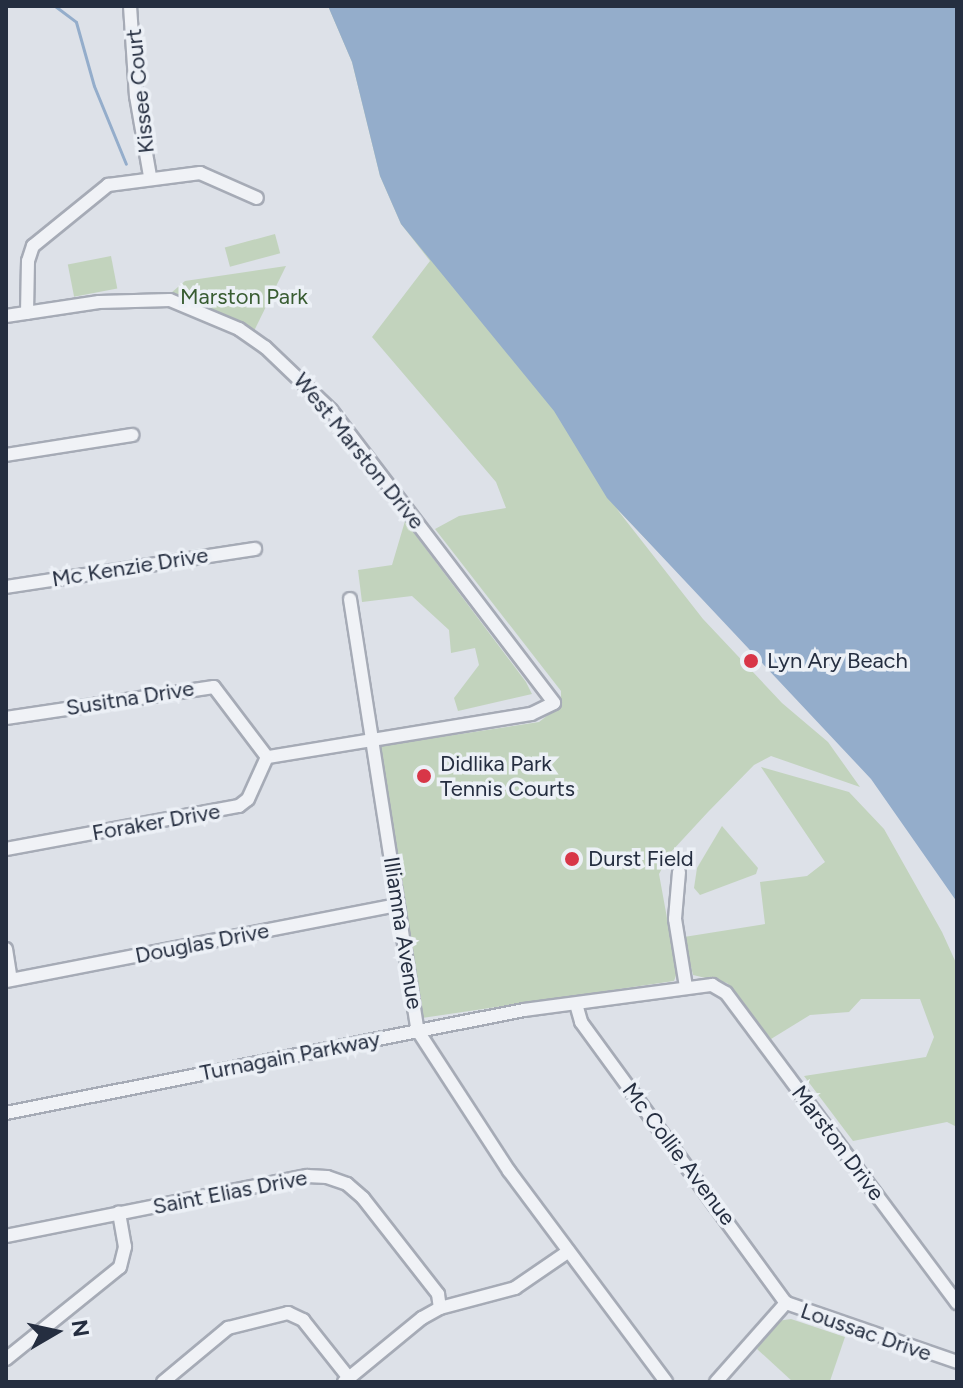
<!DOCTYPE html>
<html>
<head>
<meta charset="utf-8">
<style>
  body { margin:0 }
  #map { position:relative; width:963px; height:1388px; overflow:hidden; background:#dde1e8; font-family:Figtree,sans-serif }
  div>[style] { position:absolute }
  .green>* { inset:0; background:#c2d3bd; transform-origin:0 0 }
  .water>* { inset:0; background:#94adcb }
  .stream>* { height:3px; margin:-1.5px; padding:0 1.5px; transform-origin:1.5px; border-radius:1.5px; background:#94adcb }
  .roads { filter:drop-shadow(2px 0 #a6abb6) drop-shadow(-2px 0 #a6abb6) drop-shadow(0 2px #a6abb6) drop-shadow(0 -2px #a6abb6) }
  .minor>* { height:12px; margin:-6px; padding:0 6px; transform-origin:6px; border-radius:6px; background:#f0f2f6 }
  .dots>* { width:22px; height:22px; translate:-50% -50%; box-sizing:border-box; border:4px solid #ecf0f6; border-radius:50% }
  span { translate:-50% -50%; white-space:nowrap; text-align:center; line-height:1.15; -webkit-text-stroke:7px #ecf0f6; paint-order:stroke }
  .street-label { font-size:22px; color:#252e40 }
  .park-label { font-size:22px; color:#385c31 }
  .poi-label { font-size:22px; color:#252e40 }
  .left { translate:0 -50%; text-align:left }
  .frame { position:absolute; inset:0; border:8px solid #252e40; pointer-events:none }
  .north { position:absolute; left:16px; top:1292px; width:80px; height:80px; -webkit-text-stroke:6px #ecf0f6; paint-order:stroke; rotate:81deg; font-size:22px; font-weight:700; line-height:32px; text-align:center; color:#252e40 }
  .north::after { content:''; display:block; margin:auto; width:28px; height:36px; background:#252e40; clip-path:polygon(50% 0,100% 100%,50% 72%,0 100%) }
</style>
</head>
<body>
<div id="map">
  <div class="green">
    <div style="clip-path:polygon(328px 6px,874px 776px,616px 508px,703px 619px,782px 703px,828px 742px,860px 787px,771px 756px,754px 765px,708px 812px,671px 852px,659px 874px,677px 973px,674px 981px,422px 1018px,381px 746px,539px 722px,561px 705px,561px 691px,435px 529px,459px 516px,506px 508px,496px 482px,372px 337px,430px 261px,401px 224px,380px 176px,352px 62px)"></div>
    <div style="left:275px;top:234px;width:20px;height:52px;rotate:75deg"></div>
    <div style="left:111px;top:256px;width:33px;height:44px;rotate:79deg"></div>
    <div style="clip-path:polygon(286px 266px,254px 331px,171px 293px,185px 281px)"></div>
    <div style="clip-path:polygon(405px 521px,526px 682px,532px 694px,458px 711px,454px 698px,479px 665px,475px 648px,451px 653px,449px 630px,412px 596px,362px 602px,358px 570px,392px 565px)"></div>
    <div style="clip-path:polygon(761px 767px,849px 792px,884px 829px,942px 932px,957px 965px,957px 1127px,947px 1122px,853px 1141px,804px 1076px,926px 1057px,934px 1037px,920px 999px,861px 999px,849px 1012px,810px 1015px,771px 1039px,727px 983px,693px 975px,684px 937px,765px 924px,760px 882px,807px 876px,825px 862px)"></div>
    <div style="clip-path:polygon(722px 826px,758px 868px,756px 874px,700px 895px,694px 888px,697px 868px)"></div>
    <div style="clip-path:polygon(791px 1319px,845px 1337px,830px 1381px,793px 1382px,757px 1349px,777px 1321px)"></div>
  </div>
  <div class="water">
    <div style="clip-path:polygon(328px 6px,957px 6px,957px 902px,871px 779px,607px 498px,554px 411px,401px 224px,380px 176px,352px 62px)"></div>
  </div>
  <div class="stream">
    <div style="left:55px;top:6px;width:26px;rotate:37deg"></div>
    <div style="left:76px;top:22px;width:66px;rotate:74.3deg"></div>
    <div style="left:94px;top:86px;width:84px;rotate:67.7deg"></div>
  </div>
  <div class="roads">
    <div class="minor">
      <div style="left:130px;top:6px;width:90px;rotate:86.2deg"></div>
      <div style="left:136px;top:96px;width:81px;rotate:80.1deg"></div>
      <div style="left:27px;top:313px;width:52px;rotate:-88.9deg"></div>
      <div style="left:28px;top:261px;width:16px;rotate:-72deg"></div>
      <div style="left:33px;top:246px;width:97px;rotate:-39.1deg"></div>
      <div style="left:108px;top:185px;width:93px;rotate:-7.4deg"></div>
      <div style="left:200px;top:173px;width:62px;rotate:23.7deg"></div>
      <div style="left:6px;top:316px;width:94px;rotate:-8.6deg"></div>
      <div style="left:99px;top:302px;width:71px;rotate:-1.6deg"></div>
      <div style="left:170px;top:300px;width:75px;rotate:22.8deg"></div>
      <div style="left:239px;top:329px;width:32px;rotate:35deg"></div>
      <div style="left:265px;top:347px;width:91px;rotate:43.7deg"></div>
      <div style="left:331px;top:410px;width:368px;rotate:52.7deg"></div>
      <div style="left:554px;top:703px;width:25px;rotate:154deg"></div>
      <div style="left:531px;top:714px;width:267px;rotate:170.7deg"></div>
      <div style="left:6px;top:455px;width:128px;rotate:-9deg"></div>
      <div style="left:6px;top:587px;width:252px;rotate:-8.7deg"></div>
      <div style="left:350px;top:599px;width:437px;rotate:81.1deg"></div>
      <div style="left:418px;top:1031px;width:167px;rotate:57deg"></div>
      <div style="left:509px;top:1171px;width:263px;rotate:53.3deg"></div>
      <div style="left:6px;top:718px;width:210px;rotate:-8.5deg"></div>
      <div style="left:214px;top:687px;width:88px;rotate:52.9deg"></div>
      <div style="left:6px;top:849px;width:237px;rotate:-10.5deg"></div>
      <div style="left:239px;top:806px;width:11px;rotate:-38deg"></div>
      <div style="left:248px;top:799px;width:46px;rotate:-65.7deg"></div>
      <div style="left:679px;top:872px;width:47px;rotate:94.9deg"></div>
      <div style="left:675px;top:919px;width:69px;rotate:80.8deg"></div>
      <div style="left:6px;top:949px;width:31px;rotate:81deg"></div>
      <div style="left:6px;top:981px;width:399px;rotate:-11deg"></div>
      <div style="left:576px;top:1004px;width:19px;rotate:74deg"></div>
      <div style="left:581px;top:1022px;width:348px;rotate:53.9deg"></div>
      <div style="left:786px;top:1303px;width:181px;rotate:19deg"></div>
      <div style="left:6px;top:1113px;width:528px;rotate:-11.25deg"></div>
      <div style="left:524px;top:1010px;width:190px;rotate:-7.6deg"></div>
      <div style="left:712px;top:985px;width:16px;rotate:30deg"></div>
      <div style="left:726px;top:993px;width:387px;rotate:53.3deg"></div>
      <div style="left:6px;top:1236px;width:307px;rotate:-11.3deg"></div>
      <div style="left:307px;top:1176px;width:20px;rotate:3deg"></div>
      <div style="left:327px;top:1177px;width:21px;rotate:19deg"></div>
      <div style="left:347px;top:1184px;width:21px;rotate:41deg"></div>
      <div style="left:363px;top:1198px;width:122px;rotate:52deg"></div>
      <div style="left:438px;top:1294px;width:14px;rotate:82deg"></div>
      <div style="left:6px;top:1359px;width:146px;rotate:-38.9deg"></div>
      <div style="left:120px;top:1267px;width:21px;rotate:-76deg"></div>
      <div style="left:125px;top:1247px;width:35px;rotate:-100deg"></div>
      <div style="left:163px;top:1382px;width:85px;rotate:-39.7deg"></div>
      <div style="left:228px;top:1328px;width:62px;rotate:-14deg"></div>
      <div style="left:288px;top:1313px;width:17px;rotate:25deg"></div>
      <div style="left:303px;top:1320px;width:74px;rotate:51.6deg"></div>
      <div style="left:344px;top:1382px;width:101px;rotate:-39.4deg"></div>
      <div style="left:422px;top:1318px;width:21px;rotate:-29deg"></div>
      <div style="left:440px;top:1308px;width:78px;rotate:-14.9deg"></div>
      <div style="left:515px;top:1288px;width:65px;rotate:-34.4deg"></div>
      <div style="left:716px;top:1382px;width:106px;rotate:-48.5deg"></div>
    </div>
  </div>
  <div class="dots">
    <div style="left:751px;top:661px;background:#d83648"></div>
    <div style="left:424px;top:776px;background:#d83648"></div>
    <div style="left:572px;top:859px;background:#d83648"></div>
  </div>
  <div class="street-label">
    <span style="left:140px;top:91px;rotate:-96deg">Kissee Court</span>
    <span style="left:359px;top:451px;rotate:51deg">West Marston Drive</span>
    <span style="left:130px;top:567px;rotate:-9deg">Mc Kenzie Drive</span>
    <span style="left:130px;top:698px;rotate:-9deg">Susitna Drive</span>
    <span style="left:156px;top:822px;rotate:-10deg">Foraker Drive</span>
    <span style="left:403px;top:933px;rotate:81deg">Illiamna Avenue</span>
    <span style="left:202px;top:943px;rotate:-11deg">Douglas Drive</span>
    <span style="left:290px;top:1056px;rotate:-11deg">Turnagain Parkway</span>
    <span style="left:838px;top:1143px;rotate:53deg">Marston Drive</span>
    <span style="left:679px;top:1154px;rotate:53deg">Mc Collie Avenue</span>
    <span style="left:230px;top:1192px;rotate:-11deg">Saint Elias Drive</span>
    <span style="left:866px;top:1332px;rotate:19deg">Loussac Drive</span>
  </div>
  <div class="park-label">
    <span style="left:244px;top:297px">Marston Park</span>
  </div>
  <div class="poi-label">
    <span class="left" style="left:767px;top:661px">Lyn Ary Beach</span>
    <span class="left" style="left:440px;top:776px">Didlika Park<br>Tennis Courts</span>
    <span class="left" style="left:588px;top:859px">Durst Field</span>
  </div>
  <div class="frame"></div>
  <div class="north">N</div>
</div>
</body>
</html>
